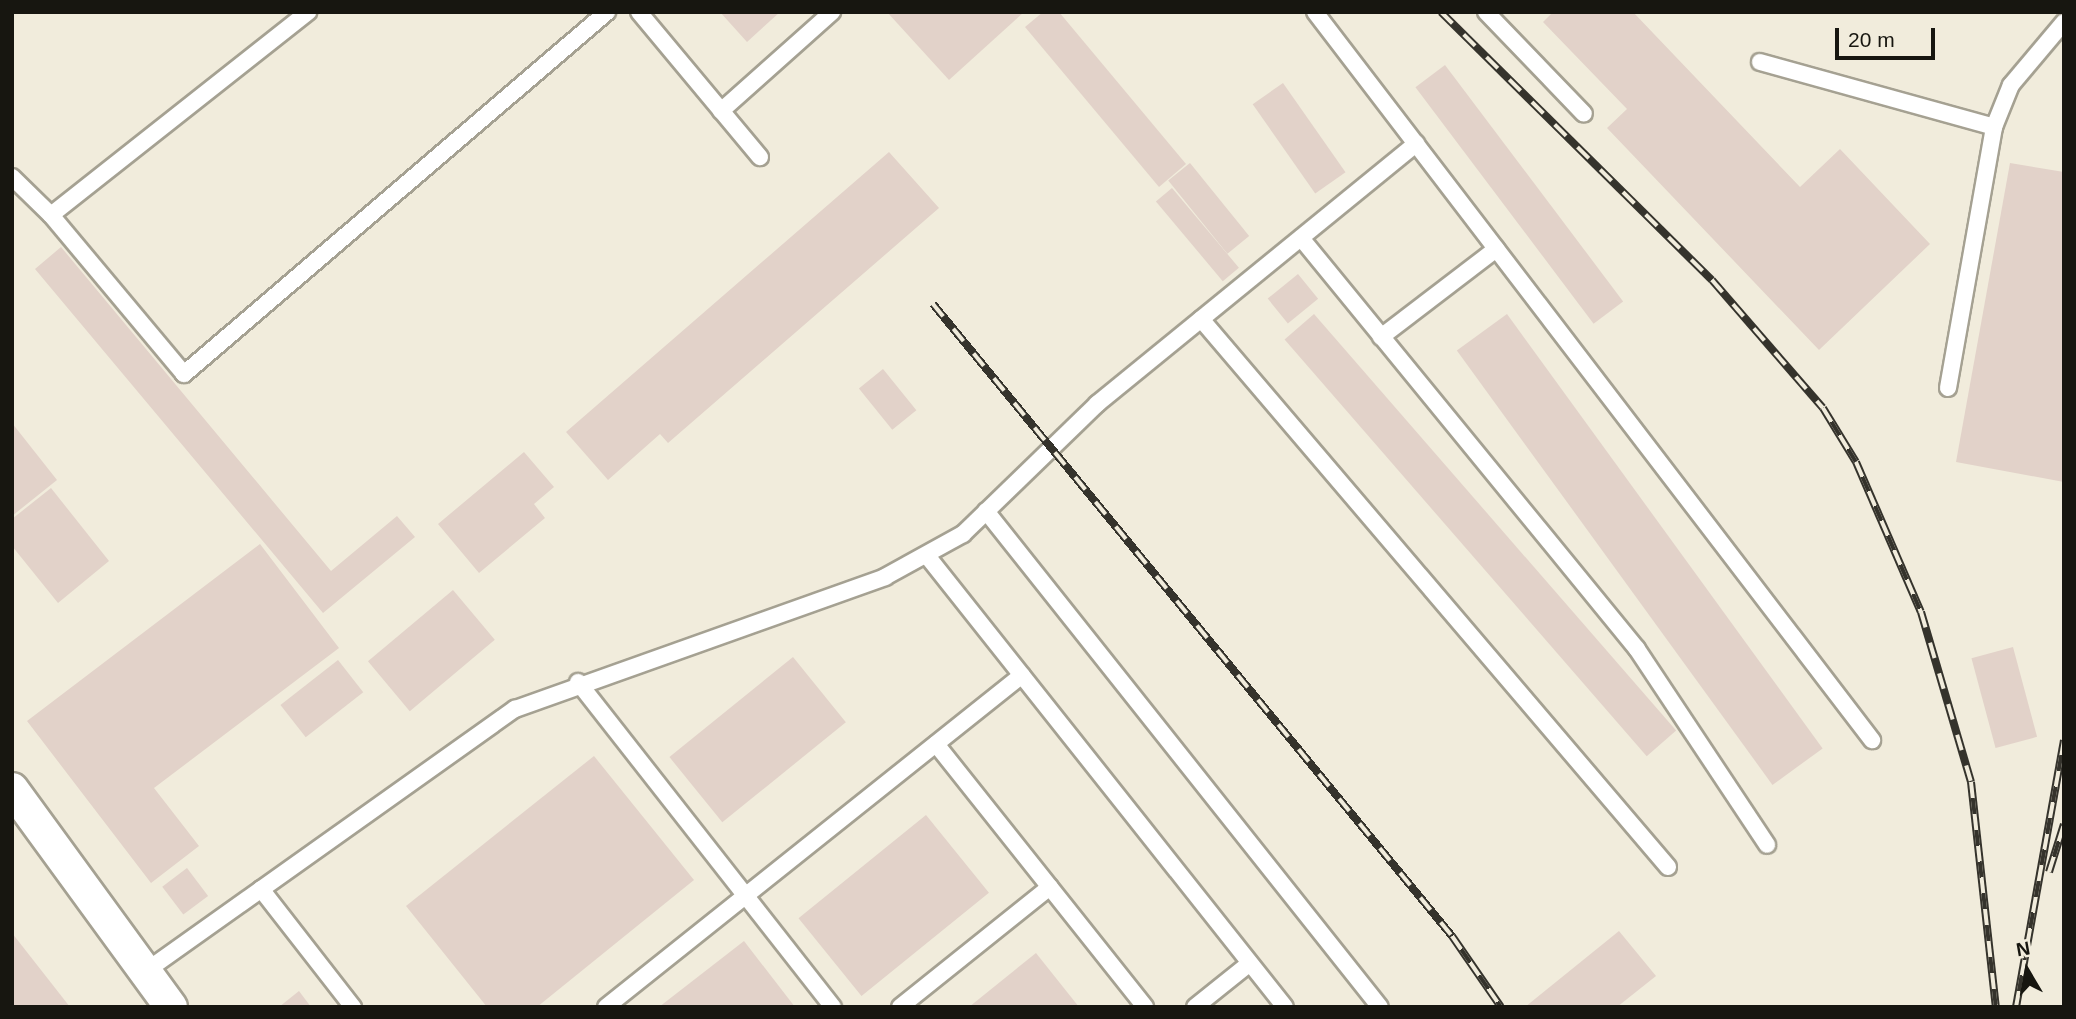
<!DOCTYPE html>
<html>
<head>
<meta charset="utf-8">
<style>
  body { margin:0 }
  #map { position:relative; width:2076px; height:1019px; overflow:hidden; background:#f1ecdc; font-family:Helvetica,sans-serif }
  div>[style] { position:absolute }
  .building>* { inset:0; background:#e2d2c9; transform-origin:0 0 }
  .roads { filter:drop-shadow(2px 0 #a5a192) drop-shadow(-2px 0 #a5a192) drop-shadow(0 2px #a5a192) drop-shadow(0 -2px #a5a192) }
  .lane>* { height:16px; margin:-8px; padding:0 8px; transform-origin:8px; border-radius:8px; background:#fff }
  .street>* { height:32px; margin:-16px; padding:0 16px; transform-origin:16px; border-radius:16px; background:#fff }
  .rail>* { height:8px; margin-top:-4px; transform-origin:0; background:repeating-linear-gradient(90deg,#f1ecdc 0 16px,#35332c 0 32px); box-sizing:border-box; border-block:2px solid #35332c }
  span { translate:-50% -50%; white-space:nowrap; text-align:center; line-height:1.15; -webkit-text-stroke:5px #f1ecdc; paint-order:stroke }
  .frame { position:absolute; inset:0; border:14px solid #171610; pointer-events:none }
  .north { position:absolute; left:1992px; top:935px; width:70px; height:70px; -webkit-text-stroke:5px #f1ecdc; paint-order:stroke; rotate:350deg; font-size:19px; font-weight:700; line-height:28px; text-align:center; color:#171610 }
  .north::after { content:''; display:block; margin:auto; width:24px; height:32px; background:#171610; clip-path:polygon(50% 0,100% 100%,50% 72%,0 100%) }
  .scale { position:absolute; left:1835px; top:28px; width:100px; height:32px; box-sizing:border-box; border:4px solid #171610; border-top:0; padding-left:9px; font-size:21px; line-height:24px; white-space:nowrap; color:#171610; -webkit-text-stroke:5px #f1ecdc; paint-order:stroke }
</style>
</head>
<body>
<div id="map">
  <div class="building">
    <div style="clip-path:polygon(720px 12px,780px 12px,747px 42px)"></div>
    <div style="clip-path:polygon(887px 12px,1024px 12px,949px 80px)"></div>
    <div style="clip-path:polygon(1043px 12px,1059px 12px,1186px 164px,1159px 187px,1025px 27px)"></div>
    <div style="clip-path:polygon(1553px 12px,1633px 12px,1800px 187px,1840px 149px,1930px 244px,1819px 350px,1607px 128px,1627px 109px,1543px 22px)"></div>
    <div style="left:1445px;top:65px;width:296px;height:37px;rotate:53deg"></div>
    <div style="left:1283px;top:83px;width:109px;height:37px;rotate:55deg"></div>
    <div style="clip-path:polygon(889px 152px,939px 208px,668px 443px,660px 434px,608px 480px,566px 432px)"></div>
    <div style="left:1190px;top:163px;width:94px;height:28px;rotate:51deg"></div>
    <div style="clip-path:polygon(2010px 163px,2064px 172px,2064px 482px,1956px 462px)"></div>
    <div style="left:1172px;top:188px;width:104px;height:21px;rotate:50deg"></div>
    <div style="clip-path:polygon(61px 247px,331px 571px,397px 516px,415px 537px,323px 613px,35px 269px)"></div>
    <div style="left:1298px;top:274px;width:32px;height:39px;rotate:51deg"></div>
    <div style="left:1314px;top:314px;width:552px;height:39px;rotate:49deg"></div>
    <div style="left:1507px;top:314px;width:537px;height:62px;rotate:54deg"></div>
    <div style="left:883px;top:369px;width:53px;height:31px;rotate:51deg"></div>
    <div style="clip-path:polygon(12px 423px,57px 480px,12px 516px)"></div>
    <div style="clip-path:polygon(524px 452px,554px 487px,534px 504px,545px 518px,479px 573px,438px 524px)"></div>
    <div style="clip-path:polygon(51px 488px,109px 561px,58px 603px,12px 546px,12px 519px)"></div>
    <div style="clip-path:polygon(260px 544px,339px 648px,154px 788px,199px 846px,151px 883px,27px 721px)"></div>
    <div style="left:453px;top:590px;width:65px;height:111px;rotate:50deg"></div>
    <div style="left:2013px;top:647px;width:93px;height:43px;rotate:75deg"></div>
    <div style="left:793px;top:657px;width:84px;height:159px;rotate:51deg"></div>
    <div style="left:338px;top:660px;width:41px;height:73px;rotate:52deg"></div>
    <div style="clip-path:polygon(594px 756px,694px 880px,537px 1007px,487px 1007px,406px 906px)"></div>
    <div style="left:926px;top:815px;width:100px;height:164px;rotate:51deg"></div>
    <div style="left:187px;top:868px;width:35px;height:31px;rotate:53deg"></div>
    <div style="clip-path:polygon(1619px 931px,1656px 976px,1617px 1007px,1525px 1007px)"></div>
    <div style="clip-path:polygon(12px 933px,70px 1007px,12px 1007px)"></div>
    <div style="clip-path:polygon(744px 941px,795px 1007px,659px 1007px)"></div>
    <div style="clip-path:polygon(1036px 953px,1079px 1007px,969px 1007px)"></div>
    <div style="clip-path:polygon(299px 991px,311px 1007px,279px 1007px)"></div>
  </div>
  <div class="roads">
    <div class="lane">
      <div style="left:639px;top:12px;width:189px;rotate:50.2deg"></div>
      <div style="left:1315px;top:12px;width:917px;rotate:52.58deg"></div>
      <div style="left:1486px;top:12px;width:141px;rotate:46.1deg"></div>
      <div style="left:1760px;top:62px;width:243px;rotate:15.5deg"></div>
      <div style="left:721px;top:111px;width:149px;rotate:-41.7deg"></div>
      <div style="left:12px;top:177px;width:54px;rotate:44.3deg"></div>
      <div style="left:51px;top:215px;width:328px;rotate:-38.3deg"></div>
      <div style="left:51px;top:215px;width:207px;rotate:50.1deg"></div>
      <div style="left:184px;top:374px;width:557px;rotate:-40.56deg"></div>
      <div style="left:1301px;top:238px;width:531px;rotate:50.73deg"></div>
      <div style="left:1637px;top:649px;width:235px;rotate:56.4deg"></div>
      <div style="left:1201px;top:319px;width:720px;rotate:49.56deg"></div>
      <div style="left:1381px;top:337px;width:145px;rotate:-37.4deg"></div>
      <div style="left:1948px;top:388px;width:265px;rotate:-80deg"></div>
      <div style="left:1994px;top:127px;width:45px;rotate:-68deg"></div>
      <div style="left:2011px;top:85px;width:82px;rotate:-49.9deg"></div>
      <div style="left:986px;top:511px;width:633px;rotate:51.54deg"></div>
      <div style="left:928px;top:557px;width:574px;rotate:51.57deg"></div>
      <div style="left:578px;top:682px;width:413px;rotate:51.9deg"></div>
      <div style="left:936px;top:744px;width:336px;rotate:51.5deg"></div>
      <div style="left:261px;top:889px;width:150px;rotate:52.1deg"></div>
      <div style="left:146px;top:971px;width:453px;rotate:-35.4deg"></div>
      <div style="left:515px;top:709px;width:393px;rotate:-19.6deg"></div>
      <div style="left:885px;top:577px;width:89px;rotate:-28.9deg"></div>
      <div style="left:963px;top:534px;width:187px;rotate:-44.1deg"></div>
      <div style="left:1097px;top:404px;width:412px;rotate:-39.2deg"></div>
      <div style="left:606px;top:1007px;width:532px;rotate:-38.59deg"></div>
      <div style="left:900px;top:1007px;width:192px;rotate:-38.7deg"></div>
      <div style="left:1195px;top:1007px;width:70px;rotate:-38.7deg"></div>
    </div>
    <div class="street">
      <div style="left:12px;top:789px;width:270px;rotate:53.9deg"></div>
    </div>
  </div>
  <div class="rail">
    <div style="left:1441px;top:12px;width:381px;rotate:44.7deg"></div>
    <div style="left:1712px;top:280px;width:169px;rotate:49.1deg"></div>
    <div style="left:1823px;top:408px;width:63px;rotate:58.6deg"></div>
    <div style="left:1856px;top:462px;width:163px;rotate:66.6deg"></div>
    <div style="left:1921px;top:612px;width:177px;rotate:73.6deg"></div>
    <div style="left:1971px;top:782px;width:226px;rotate:83.7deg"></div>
    <div style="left:933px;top:304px;width:818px;rotate:50.61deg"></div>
    <div style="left:1452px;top:936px;width:86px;rotate:55.4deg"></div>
    <div style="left:2049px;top:872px;width:50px;rotate:-72.6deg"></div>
    <div style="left:2016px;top:1007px;width:271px;rotate:-79.8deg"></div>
  </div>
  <div class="frame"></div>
  <div class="north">N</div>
  <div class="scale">20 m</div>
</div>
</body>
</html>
